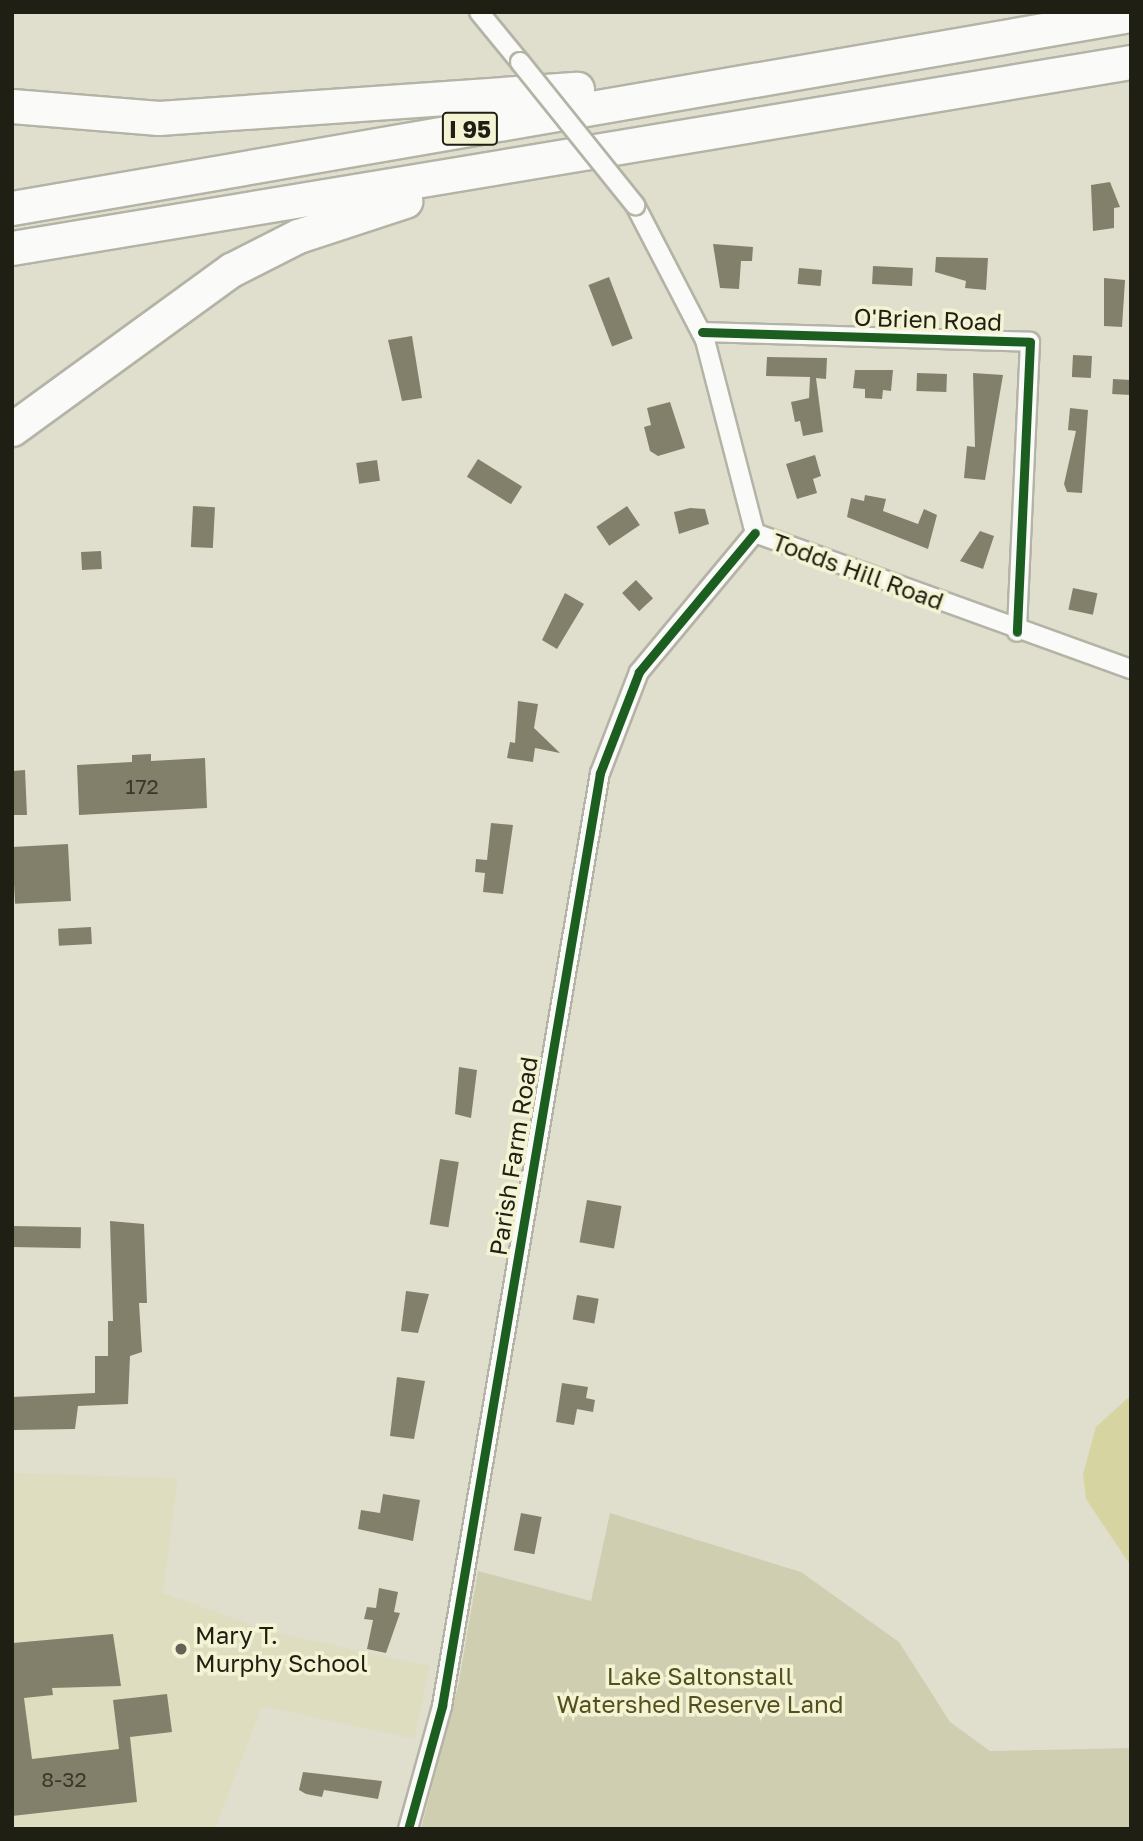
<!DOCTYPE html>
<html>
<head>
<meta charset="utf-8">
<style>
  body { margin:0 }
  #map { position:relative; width:1143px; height:1841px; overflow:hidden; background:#e0dfce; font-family:"Golos Text",sans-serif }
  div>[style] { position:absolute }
  .built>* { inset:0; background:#deddc0 }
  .green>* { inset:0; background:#d0ceb1 }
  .water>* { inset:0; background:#d6d4a0 }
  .building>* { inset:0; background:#82806a; transform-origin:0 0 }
  .roads { filter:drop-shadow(2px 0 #b3b3a6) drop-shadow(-2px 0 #b3b3a6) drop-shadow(0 2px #b3b3a6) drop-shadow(0 -2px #b3b3a6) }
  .street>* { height:18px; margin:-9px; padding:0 9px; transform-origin:9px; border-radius:9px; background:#fafaf8 }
  .highway>* { height:33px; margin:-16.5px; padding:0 16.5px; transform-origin:16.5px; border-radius:16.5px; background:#fafaf8 }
  .bridges { filter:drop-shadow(2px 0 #b3b3a6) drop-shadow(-2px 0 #b3b3a6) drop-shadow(0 2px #b3b3a6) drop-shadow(0 -2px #b3b3a6) }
  .street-bridge>* { height:18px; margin:-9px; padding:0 9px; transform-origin:9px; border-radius:9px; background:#fafaf8 }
  .cycleway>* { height:9px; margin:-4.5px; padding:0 4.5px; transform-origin:4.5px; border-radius:4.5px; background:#1b5e20 }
  .dots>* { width:19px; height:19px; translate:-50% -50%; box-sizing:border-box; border:4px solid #f4f4d4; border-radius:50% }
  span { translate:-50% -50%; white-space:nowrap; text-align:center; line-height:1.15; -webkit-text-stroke:7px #f4f4d4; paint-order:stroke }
  .number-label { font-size:21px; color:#38372a }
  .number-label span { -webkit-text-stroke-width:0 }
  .shield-label span { padding:2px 5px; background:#f4f4d4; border:2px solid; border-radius:5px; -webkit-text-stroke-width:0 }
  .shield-label { font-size:23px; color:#1f1f14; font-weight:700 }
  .street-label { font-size:24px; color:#1f1f14 }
  .poi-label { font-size:24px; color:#1f1f14 }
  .left { translate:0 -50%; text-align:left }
  .park-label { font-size:24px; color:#53501f }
  .frame { position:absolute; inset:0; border:14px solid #1f1f14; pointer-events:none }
</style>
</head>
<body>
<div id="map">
  <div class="built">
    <div style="clip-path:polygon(12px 1473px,178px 1478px,163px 1593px,269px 1631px,430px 1666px,414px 1739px,262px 1706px,215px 1829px,12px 1829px)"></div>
  </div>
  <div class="green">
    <div style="clip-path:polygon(610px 1513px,801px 1572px,899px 1642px,950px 1722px,990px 1751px,1131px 1748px,1131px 1829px,421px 1829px,458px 1686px,478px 1571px,591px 1601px)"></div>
  </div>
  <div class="water">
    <div style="clip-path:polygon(1131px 1395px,1131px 1566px,1086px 1499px,1083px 1474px,1096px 1427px)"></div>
  </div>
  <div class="building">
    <div style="clip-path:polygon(1110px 182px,1120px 207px,1114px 208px,1114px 228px,1093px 231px,1091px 185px)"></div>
    <div style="clip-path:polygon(713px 244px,753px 247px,752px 261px,741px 261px,739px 289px,720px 288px)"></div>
    <div style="clip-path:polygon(936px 257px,988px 258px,986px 290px,965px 288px,966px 281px,935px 272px)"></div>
    <div style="left:873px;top:266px;width:40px;height:18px;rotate:3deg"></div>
    <div style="left:799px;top:268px;width:23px;height:16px;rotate:5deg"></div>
    <div style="left:609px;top:277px;width:66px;height:22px;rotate:69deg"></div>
    <div style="clip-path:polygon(1104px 278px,1125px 280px,1122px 327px,1104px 326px)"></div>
    <div style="clip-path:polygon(412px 336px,422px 398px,402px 401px,388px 340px)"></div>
    <div style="left:1073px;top:355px;width:19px;height:22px;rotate:3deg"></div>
    <div style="clip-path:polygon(767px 357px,827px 358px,826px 379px,816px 378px,823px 432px,803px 436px,800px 421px,795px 422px,791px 402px,809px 398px,810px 377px,766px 376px)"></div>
    <div style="clip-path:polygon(855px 370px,893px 370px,891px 391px,883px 390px,882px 399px,865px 398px,865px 389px,853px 388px)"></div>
    <div style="left:917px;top:373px;width:30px;height:18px;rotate:2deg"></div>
    <div style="clip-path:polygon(973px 373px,1003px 375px,985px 480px,964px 478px,967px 446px,975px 447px)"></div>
    <div style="left:1113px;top:379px;width:18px;height:15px;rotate:3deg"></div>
    <div style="clip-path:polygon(670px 402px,685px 448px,658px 456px,650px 451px,644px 427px,651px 425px,647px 408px)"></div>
    <div style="clip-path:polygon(1070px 408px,1088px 410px,1082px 493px,1067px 492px,1064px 484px,1076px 431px,1068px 430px)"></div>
    <div style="clip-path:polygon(815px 455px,821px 476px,813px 479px,817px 493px,797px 499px,786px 464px)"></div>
    <div style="left:478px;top:459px;width:52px;height:21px;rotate:32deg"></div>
    <div style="left:377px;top:460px;width:21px;height:21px;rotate:82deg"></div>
    <div style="clip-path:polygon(865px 495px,886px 499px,883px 511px,918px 524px,924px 509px,937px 515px,928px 549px,847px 517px,851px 498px,864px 501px)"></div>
    <div style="left:193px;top:506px;width:22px;height:41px;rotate:3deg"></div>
    <div style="left:627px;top:506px;width:23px;height:37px;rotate:56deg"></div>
    <div style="clip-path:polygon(690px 508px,705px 509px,709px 524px,679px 534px,674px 512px)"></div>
    <div style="clip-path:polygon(980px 531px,994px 536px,983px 569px,960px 561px)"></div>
    <div style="left:101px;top:551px;width:18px;height:20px;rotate:87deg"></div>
    <div style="left:636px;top:580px;width:25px;height:19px;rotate:47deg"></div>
    <div style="left:1073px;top:588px;width:25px;height:22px;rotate:12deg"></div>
    <div style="clip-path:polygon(565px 593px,584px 604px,557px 649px,542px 640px)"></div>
    <div style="clip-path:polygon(518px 701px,538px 704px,534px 728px,560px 753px,535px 748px,533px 762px,507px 758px,510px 742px,515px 743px)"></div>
    <div style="clip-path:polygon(151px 754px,151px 761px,205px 758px,207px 808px,79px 815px,77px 765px,132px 762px,132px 755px)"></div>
    <div style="clip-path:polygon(25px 770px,27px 815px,12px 815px,12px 771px)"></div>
    <div style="clip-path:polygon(491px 823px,513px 825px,503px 894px,483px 892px,485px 873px,475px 872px,476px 859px,487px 860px)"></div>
    <div style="left:68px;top:844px;width:57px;height:56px;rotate:87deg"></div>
    <div style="left:91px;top:927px;width:17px;height:33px;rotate:87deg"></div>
    <div style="clip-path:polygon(459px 1067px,477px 1070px,471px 1118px,455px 1114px)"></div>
    <div style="left:440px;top:1159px;width:19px;height:66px;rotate:9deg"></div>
    <div style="left:587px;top:1200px;width:35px;height:43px;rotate:10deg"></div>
    <div style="clip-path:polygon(110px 1221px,144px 1224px,147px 1303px,139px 1303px,142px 1352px,130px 1356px,128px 1404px,78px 1406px,75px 1429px,14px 1430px,12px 1397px,95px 1393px,95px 1356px,108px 1356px,108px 1321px,113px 1321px)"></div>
    <div style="left:12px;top:1226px;width:69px;height:21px;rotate:1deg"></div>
    <div style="clip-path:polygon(406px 1291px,429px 1294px,418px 1333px,401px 1331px)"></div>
    <div style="left:577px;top:1295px;width:22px;height:25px;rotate:10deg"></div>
    <div style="clip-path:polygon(397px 1377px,425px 1381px,414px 1439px,390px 1436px)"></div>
    <div style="clip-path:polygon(562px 1383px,588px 1387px,586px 1398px,595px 1400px,593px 1412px,577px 1409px,574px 1425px,556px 1422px)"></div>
    <div style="clip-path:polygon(383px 1494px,420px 1500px,413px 1541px,358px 1529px,361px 1510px,380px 1513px)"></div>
    <div style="left:521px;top:1513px;width:21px;height:38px;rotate:11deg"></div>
    <div style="clip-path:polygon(379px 1588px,398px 1592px,394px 1612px,400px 1613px,386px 1653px,367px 1649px,373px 1620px,364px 1619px,367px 1607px,376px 1608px)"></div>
    <div style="clip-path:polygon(113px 1634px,121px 1686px,52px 1688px,53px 1695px,24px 1698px,32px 1759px,119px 1749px,113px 1700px,167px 1694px,172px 1732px,130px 1737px,137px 1802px,12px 1816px,13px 1643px)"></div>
    <div style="clip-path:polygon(303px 1772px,382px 1781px,378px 1799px,324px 1790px,322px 1797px,306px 1794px,299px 1790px)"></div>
  </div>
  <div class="roads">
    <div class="street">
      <div style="left:479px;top:12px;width:65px;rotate:50.6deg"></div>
      <div style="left:635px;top:205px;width:152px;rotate:62.6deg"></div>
      <div style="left:705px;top:340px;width:199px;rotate:75.5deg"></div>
      <div style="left:702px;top:332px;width:328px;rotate:1.7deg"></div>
      <div style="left:1030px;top:342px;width:290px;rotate:92.6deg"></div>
      <div style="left:755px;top:533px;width:400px;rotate:19.9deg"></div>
      <div style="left:408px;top:1829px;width:128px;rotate:-74.5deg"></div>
      <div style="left:442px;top:1706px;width:946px;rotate:-80.39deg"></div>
      <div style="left:600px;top:773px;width:108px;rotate:-68.9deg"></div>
      <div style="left:639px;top:672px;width:181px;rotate:-50.2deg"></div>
    </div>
    <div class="highway">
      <div style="left:12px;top:106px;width:147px;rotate:4.7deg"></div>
      <div style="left:159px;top:118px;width:419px;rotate:-4deg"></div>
      <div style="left:12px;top:208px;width:1136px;rotate:-9.79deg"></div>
      <div style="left:12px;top:248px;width:1134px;rotate:-9.44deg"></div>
      <div style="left:12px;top:429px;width:271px;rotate:-36deg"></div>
      <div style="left:231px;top:270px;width:75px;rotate:-26.9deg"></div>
      <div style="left:298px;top:236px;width:113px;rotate:-18.1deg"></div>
    </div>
  </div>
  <div class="bridges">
    <div class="street-bridge">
      <div style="left:520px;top:62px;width:184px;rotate:51.2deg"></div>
    </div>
  </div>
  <div class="cycleway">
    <div style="left:702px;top:332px;width:328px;rotate:1.7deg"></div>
    <div style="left:1030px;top:342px;width:290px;rotate:92.6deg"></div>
    <div style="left:408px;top:1829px;width:128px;rotate:-74.5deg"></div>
    <div style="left:442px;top:1706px;width:946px;rotate:-80.39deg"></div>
    <div style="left:600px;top:773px;width:108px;rotate:-68.9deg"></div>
    <div style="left:639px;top:672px;width:181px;rotate:-50.2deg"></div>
  </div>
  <div class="dots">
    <div style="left:181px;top:1649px;background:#636255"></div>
  </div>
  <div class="number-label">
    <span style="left:142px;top:786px">172</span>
    <span style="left:64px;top:1779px">8-32</span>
  </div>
  <div class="shield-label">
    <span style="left:470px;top:129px">I 95</span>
  </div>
  <div class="street-label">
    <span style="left:928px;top:319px;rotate:2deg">O'Brien Road</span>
    <span style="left:858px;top:571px;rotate:20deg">Todds Hill Road</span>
    <span style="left:513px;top:1156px;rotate:-81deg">Parish Farm Road</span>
  </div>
  <div class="poi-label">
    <span class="left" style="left:195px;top:1649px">Mary T.<br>Murphy School</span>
  </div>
  <div class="park-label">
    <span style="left:700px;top:1690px">Lake Saltonstall<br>Watershed Reserve Land</span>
  </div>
  <div class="frame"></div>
</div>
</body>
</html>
